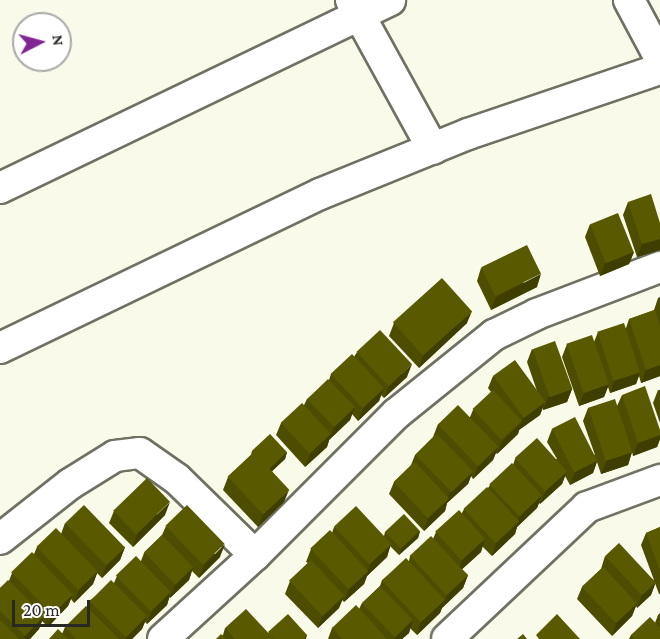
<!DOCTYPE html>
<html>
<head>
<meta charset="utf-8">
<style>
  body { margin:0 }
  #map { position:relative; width:660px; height:639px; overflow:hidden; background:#f9faea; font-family:"Crimson Pro",serif }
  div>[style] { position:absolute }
  .roads { filter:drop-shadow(2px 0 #707163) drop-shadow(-2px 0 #707163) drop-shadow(0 2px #707163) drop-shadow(0 -2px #707163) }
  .minor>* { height:30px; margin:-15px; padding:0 15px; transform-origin:15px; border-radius:15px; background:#fff }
  .wall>* { inset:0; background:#4d4d00 }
  .shaded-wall>* { inset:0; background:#3e3e00 }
  .building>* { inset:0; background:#595900; transform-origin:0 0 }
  span { translate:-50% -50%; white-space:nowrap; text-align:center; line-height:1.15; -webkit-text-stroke:6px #fff; paint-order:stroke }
  .north { position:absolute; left:12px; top:12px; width:60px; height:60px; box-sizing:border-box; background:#fff; border:2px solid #a9a9a7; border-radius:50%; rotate:84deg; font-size:16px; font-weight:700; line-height:24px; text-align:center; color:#292923 }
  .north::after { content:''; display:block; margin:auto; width:21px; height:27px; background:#802693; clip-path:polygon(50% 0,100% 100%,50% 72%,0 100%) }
  .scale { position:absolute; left:12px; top:600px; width:78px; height:27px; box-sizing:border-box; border:3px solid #292923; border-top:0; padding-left:8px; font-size:18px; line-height:21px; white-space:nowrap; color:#292923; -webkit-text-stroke:4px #fff; paint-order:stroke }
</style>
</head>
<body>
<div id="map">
  <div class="roads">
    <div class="minor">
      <div style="left:351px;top:0;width:170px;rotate:61.2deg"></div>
      <div style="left:629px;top:0;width:66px;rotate:61.9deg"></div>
      <div style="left:0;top:188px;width:433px;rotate:-25.7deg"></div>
      <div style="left:0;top:348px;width:355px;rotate:-25.7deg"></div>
      <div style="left:320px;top:194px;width:160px;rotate:-22.1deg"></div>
      <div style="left:468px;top:134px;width:203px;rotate:-18.7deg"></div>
      <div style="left:0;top:539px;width:89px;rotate:-38.2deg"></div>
      <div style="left:70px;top:484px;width:53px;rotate:-31.9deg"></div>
      <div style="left:115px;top:456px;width:25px;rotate:-7deg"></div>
      <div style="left:140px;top:453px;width:45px;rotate:35.1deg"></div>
      <div style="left:177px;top:479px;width:109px;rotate:44.3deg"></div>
      <div style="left:163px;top:639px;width:125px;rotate:-42.4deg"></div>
      <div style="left:255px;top:555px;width:199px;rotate:-45deg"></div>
      <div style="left:396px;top:414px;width:126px;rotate:-38.9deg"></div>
      <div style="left:494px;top:335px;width:48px;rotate:-26deg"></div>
      <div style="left:537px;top:314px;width:132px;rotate:-20.9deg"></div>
      <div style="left:447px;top:639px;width:192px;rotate:-43.3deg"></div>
      <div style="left:587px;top:507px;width:78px;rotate:-20.3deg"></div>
    </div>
  </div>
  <div class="wall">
    <div style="clip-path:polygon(628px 202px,660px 223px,660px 250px,637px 257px,623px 215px)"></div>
    <div style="clip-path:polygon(590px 224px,634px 252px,629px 264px,600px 276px,585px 237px)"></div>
    <div style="clip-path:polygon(481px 268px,537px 287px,491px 310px,477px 281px)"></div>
    <div style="clip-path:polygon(660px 297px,660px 376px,641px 383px,639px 376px,636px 384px,610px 393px,608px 387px,604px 397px,579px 406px,562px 357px,567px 344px,594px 342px,598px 332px,626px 328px,629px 319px,654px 310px,658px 298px)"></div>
    <div style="clip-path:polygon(394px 323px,467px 323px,419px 368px,389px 336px)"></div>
    <div style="clip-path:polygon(532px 349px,572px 389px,567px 402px,543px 410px,543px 407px,540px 415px,519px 430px,518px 434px,497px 454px,496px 453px,493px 460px,473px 479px,471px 476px,468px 484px,447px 503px,445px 511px,424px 531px,389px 494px,394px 482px,411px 465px,415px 455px,433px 437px,438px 424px,470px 417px,473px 410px,491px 392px,488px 388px,493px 376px,537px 391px,527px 362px)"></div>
    <div style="clip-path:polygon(357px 352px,407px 377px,384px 398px,381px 395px,379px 401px,358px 421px,352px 414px,350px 420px,329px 440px,327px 447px,305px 467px,276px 435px,281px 423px,304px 405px,307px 399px,329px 380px,331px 374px,354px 357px)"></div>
    <div style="clip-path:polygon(658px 390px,660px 390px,660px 423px,653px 403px)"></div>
    <div style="clip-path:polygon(622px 395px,660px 430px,660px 439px,657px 447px,633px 456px,632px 452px,628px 465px,601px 474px,597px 462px,593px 473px,570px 485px,565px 476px,562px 484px,540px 504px,539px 503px,537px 508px,517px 527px,515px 534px,492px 556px,482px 546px,481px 552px,462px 569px,468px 575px,463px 588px,442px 608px,440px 613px,417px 635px,410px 628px,409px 633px,402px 639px,328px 639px,332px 628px,359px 609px,362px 603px,380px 586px,382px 580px,409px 561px,410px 556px,433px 539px,436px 532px,462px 513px,464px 509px,488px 488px,490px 485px,513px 465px,515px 459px,557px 459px,547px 442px,552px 429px,595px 455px,583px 421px,588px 408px,617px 406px)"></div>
    <div style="clip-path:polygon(252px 451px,287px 452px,285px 459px,272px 471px,284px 502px,258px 527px,223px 490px,228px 477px,251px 455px)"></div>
    <div style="clip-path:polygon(114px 511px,165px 515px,133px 547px,109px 523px)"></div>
    <div style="clip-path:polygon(65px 523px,125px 547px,120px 560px,102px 578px,97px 573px,93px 584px,74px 603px,71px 599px,68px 606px,48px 627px,42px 621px,39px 629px,30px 639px,0 639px,0 588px,9px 581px,12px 573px,34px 554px,37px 547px,61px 534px)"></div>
    <div style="clip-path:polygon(166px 526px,220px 557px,199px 578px,192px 571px,189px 580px,170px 598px,169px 597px,167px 605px,147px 624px,145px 622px,142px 629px,132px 639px,49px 639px,62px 634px,65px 627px,87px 606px,89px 601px,114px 583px,117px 576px,141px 561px,144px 553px,162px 535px)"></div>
    <div style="clip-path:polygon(334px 527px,384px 536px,385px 532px,420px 531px,418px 538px,399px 555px,390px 546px,387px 557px,367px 576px,364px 584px,344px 602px,342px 600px,339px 608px,318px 628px,285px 594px,290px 581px,308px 563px,306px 562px,311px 549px,332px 533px)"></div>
    <div style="clip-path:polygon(660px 527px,660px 594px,659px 594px,655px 583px,651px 595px,637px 608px,636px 606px,632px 616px,612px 636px,577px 599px,582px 587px,601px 569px,605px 556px,654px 580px,641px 545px,646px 533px)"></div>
    <div style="clip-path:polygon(660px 613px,660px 639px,629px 639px,631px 635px,655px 623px,658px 615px)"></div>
    <div style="clip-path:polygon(225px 628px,268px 633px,307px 635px,306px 639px,216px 639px,223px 635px)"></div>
  </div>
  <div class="shaded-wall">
    <div style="clip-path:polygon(660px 239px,660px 250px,637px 257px,642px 244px)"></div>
    <div style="clip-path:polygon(634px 252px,629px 264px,600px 276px,605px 263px)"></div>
    <div style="clip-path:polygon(541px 274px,537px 287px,491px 310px,496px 297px)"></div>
    <div style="clip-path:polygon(472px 311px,467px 323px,419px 368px,423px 355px)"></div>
    <div style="clip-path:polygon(412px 364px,407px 377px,384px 398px,389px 386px)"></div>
    <div style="clip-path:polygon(660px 365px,660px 376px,641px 383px,646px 370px)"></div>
    <div style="clip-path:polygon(640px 372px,636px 384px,610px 393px,614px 380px)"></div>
    <div style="clip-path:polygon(609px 384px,604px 397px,579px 406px,584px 393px)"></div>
    <div style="clip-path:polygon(384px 388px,379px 401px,358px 421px,363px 408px)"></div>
    <div style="clip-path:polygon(572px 389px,567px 402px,543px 410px,548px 397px)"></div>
    <div style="clip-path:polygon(545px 402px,540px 415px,519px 430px,518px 434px,497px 454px,502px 441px,521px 423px,523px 418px)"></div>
    <div style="clip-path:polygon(355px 407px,350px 420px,329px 440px,334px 427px)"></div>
    <div style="clip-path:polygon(331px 434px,327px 447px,305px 467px,310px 454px)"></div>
    <div style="clip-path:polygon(660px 435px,660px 439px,657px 447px,633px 456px,638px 443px)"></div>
    <div style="clip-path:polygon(498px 447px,493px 460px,473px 479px,478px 466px)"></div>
    <div style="clip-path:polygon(287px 452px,285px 459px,267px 476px,269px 469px)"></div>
    <div style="clip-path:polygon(632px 452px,628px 465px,601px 474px,606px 461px)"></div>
    <div style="clip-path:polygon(597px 461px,593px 473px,570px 485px,575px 472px)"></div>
    <div style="clip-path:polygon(473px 471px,468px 484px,447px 503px,445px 511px,424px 531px,428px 518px,447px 500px,450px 492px)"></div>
    <div style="clip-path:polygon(567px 471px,562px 484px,540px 504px,545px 492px)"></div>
    <div style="clip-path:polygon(289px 490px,284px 502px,258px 527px,263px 514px)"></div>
    <div style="clip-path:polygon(542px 495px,537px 508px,517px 527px,515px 534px,492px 556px,496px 543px,517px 524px,520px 516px)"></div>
    <div style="clip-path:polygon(170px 502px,165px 515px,133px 547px,137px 534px)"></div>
    <div style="clip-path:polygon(420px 531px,418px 538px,399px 555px,401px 549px)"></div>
    <div style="clip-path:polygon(485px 539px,481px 552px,458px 573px,462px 560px)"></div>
    <div style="clip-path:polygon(225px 544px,220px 557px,199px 578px,204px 565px)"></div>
    <div style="clip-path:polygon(391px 544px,387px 557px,367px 576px,364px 584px,344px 602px,349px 589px,367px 573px,370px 564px)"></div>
    <div style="clip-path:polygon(125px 547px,120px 560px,102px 578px,106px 565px)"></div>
    <div style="clip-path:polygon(193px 567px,189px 580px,170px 598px,175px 585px)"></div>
    <div style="clip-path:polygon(98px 571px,93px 584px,74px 603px,79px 590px)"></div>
    <div style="clip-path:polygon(468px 575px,463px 588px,442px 608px,447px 595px)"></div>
    <div style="clip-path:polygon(656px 582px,651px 595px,637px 608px,642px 595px)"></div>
    <div style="clip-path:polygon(171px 592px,167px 605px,147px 624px,152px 611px)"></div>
    <div style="clip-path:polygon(73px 594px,68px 606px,48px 627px,52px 614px)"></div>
    <div style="clip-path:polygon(344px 596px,339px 608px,318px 628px,322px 616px)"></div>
    <div style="clip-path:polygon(445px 600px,440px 613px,417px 635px,421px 622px)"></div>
    <div style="clip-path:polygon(637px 603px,632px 616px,612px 636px,616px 623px)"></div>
    <div style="clip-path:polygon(44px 616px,39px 629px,30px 639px,24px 639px,25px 636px)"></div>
    <div style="clip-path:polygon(147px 616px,142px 629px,132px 639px,125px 639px)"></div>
    <div style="clip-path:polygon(413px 620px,409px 633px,402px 639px,394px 639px)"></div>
  </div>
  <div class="building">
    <div style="clip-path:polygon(651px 194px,660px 223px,660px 239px,642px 244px,628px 202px)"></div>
    <div style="left:618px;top:213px;width:42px;height:30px;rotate:68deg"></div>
    <div style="left:527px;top:245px;width:32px;height:51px;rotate:64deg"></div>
    <div style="left:442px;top:278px;width:45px;height:66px;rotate:48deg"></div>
    <div style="clip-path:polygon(655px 310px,660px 326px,660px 365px,646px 370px,629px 319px)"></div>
    <div style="left:624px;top:323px;width:52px;height:28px;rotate:72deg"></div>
    <div style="left:380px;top:330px;width:47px;height:32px;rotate:47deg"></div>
    <div style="left:592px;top:335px;width:52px;height:27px;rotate:71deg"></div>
    <div style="left:555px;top:341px;width:51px;height:24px;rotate:70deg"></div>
    <div style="left:352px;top:354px;width:47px;height:29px;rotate:47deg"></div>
    <div style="left:515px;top:360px;width:52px;height:27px;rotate:54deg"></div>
    <div style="left:328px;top:379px;width:39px;height:29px;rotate:46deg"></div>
    <div style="clip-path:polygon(645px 386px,660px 430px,660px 435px,638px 443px,622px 395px)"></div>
    <div style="left:493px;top:390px;width:42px;height:28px;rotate:47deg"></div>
    <div style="left:615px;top:399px;width:56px;height:28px;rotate:72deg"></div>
    <div style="left:302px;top:403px;width:42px;height:29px;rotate:47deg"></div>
    <div style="left:458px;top:405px;width:58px;height:28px;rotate:46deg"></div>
    <div style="left:575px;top:417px;width:49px;height:26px;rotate:63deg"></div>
    <div style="left:270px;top:434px;width:25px;height:25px;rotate:47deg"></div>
    <div style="left:437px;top:434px;width:52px;height:30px;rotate:46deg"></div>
    <div style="left:537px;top:438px;width:45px;height:30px;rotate:48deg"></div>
    <div style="left:254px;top:452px;width:52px;height:36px;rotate:47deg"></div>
    <div style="left:415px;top:462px;width:50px;height:29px;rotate:47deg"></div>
    <div style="left:512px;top:463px;width:44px;height:31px;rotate:47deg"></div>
    <div style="left:147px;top:478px;width:33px;height:47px;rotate:46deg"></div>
    <div style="left:487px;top:487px;width:47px;height:32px;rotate:47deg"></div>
    <div style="left:84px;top:505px;width:59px;height:26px;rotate:46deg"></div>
    <div style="left:187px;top:505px;width:54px;height:30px;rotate:46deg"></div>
    <div style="left:356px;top:506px;width:52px;height:30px;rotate:47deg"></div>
    <div style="left:459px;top:510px;width:39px;height:32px;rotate:48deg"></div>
    <div style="left:404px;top:514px;width:23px;height:26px;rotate:47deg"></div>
    <div style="clip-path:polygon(660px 527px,660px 571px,646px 533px)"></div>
    <div style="left:56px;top:528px;width:60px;height:27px;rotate:46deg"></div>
    <div style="left:330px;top:530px;width:56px;height:27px;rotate:47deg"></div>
    <div style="left:162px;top:535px;width:45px;height:25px;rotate:46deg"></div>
    <div style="left:431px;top:536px;width:54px;height:29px;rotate:47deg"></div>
    <div style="left:619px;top:543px;width:54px;height:19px;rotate:47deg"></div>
    <div style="left:32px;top:552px;width:59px;height:29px;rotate:46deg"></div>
    <div style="left:136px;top:556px;width:50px;height:28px;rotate:46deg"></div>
    <div style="left:406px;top:558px;width:57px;height:33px;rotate:47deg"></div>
    <div style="left:311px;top:560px;width:49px;height:30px;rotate:47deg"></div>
    <div style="left:603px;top:567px;width:50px;height:29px;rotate:47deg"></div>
    <div style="clip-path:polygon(8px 580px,44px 616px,25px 636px,0 611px,0 588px)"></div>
    <div style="left:111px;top:580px;width:51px;height:30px;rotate:45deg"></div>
    <div style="left:380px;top:586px;width:47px;height:25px;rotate:46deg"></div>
    <div style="clip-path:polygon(356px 605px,387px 639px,342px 639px,332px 628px)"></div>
    <div style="clip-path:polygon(86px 606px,119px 639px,76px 639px,65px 627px)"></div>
    <div style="clip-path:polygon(246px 609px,274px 639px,235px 639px,225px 628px)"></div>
    <div style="clip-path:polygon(288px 614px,307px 635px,303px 639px,275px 639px,268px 632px)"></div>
    <div style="clip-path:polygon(557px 614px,580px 639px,539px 639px,536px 635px)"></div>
    <div style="clip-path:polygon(650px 617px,660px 628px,660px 639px,634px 639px,631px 635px)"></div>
    <div style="clip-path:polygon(0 620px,19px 639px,0 639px)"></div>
    <div style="clip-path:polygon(58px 629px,68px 639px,49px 639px)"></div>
    <div style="clip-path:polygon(221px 634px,226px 639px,216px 639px)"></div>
    <div style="clip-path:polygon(523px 634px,527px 639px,517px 639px)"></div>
  </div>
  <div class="north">N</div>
  <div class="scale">20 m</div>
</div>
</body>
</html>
